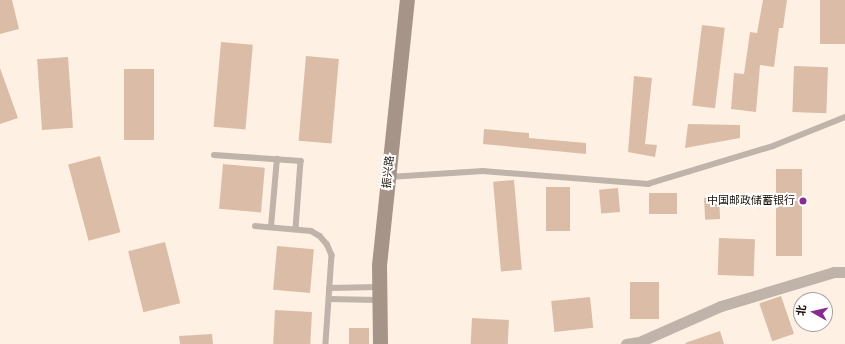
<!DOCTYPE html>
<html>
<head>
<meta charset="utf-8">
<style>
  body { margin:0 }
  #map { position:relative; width:845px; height:344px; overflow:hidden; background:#fef0e2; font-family:"Roboto Serif","Noto Sans SC",serif }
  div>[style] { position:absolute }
  .building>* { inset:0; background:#dbbda7; transform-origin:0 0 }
  .lane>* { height:5.5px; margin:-2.75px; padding:0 2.75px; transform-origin:2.75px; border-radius:2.75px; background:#bfb3aa }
  .street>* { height:11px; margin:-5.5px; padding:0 5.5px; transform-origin:5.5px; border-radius:5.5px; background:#bfb3aa }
  .secondary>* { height:15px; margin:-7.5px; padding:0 7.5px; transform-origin:7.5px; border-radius:7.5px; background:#a59487 }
  .dots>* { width:11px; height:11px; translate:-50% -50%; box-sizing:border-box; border:2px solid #fff; border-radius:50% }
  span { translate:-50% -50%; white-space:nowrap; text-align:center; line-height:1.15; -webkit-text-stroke:4px #fff; paint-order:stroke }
  .street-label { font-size:11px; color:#1b130b }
  .poi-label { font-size:11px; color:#1b130b }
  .right { translate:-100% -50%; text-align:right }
  .north { position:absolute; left:793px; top:292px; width:40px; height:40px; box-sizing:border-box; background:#fff; border:1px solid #a4a19d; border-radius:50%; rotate:278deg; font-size:11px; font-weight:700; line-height:16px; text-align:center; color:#1b130b }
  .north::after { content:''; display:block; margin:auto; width:14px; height:18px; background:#892a93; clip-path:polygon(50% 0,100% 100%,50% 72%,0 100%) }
</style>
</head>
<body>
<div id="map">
  <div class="building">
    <div style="clip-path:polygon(0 0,12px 0,19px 29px,0 34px)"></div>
    <div style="clip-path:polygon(763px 0,787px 0,783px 28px,779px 28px,774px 67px,760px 65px,756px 112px,731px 109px,734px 73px,744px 74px,750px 32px,757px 33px)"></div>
    <div style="left:820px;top:0;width:25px;height:44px"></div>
    <div style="left:702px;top:25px;width:23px;height:81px;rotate:7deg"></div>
    <div style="left:221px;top:42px;width:32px;height:85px;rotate:5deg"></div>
    <div style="left:306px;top:56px;width:33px;height:85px;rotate:5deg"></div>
    <div style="left:68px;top:57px;width:71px;height:31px;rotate:86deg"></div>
    <div style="left:794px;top:66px;width:34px;height:46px;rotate:2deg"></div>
    <div style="clip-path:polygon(0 68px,18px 118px,0 124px)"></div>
    <div style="left:124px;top:69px;width:30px;height:71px"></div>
    <div style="clip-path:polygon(634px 76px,652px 78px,645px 144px,657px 145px,655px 157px,628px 152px)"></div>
    <div style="clip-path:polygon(688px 124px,740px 125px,740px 138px,685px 148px)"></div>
    <div style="clip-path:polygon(484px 129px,529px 133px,529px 138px,586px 143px,586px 154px,483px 144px)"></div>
    <div style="left:100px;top:156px;width:79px;height:33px;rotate:75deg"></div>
    <div style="left:223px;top:164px;width:42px;height:45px;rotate:5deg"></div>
    <div style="left:776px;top:169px;width:26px;height:87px"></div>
    <div style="left:514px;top:180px;width:90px;height:21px;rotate:85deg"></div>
    <div style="left:546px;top:187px;width:24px;height:44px"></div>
    <div style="left:618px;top:188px;width:24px;height:19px;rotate:85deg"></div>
    <div style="left:649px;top:193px;width:28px;height:21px"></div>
    <div style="left:719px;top:197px;width:22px;height:15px;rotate:87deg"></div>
    <div style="left:719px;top:238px;width:36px;height:37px;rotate:2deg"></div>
    <div style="left:165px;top:242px;width:63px;height:38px;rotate:76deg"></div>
    <div style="left:277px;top:246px;width:37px;height:44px;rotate:5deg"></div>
    <div style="left:630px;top:282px;width:29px;height:37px"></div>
    <div style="left:781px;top:296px;width:40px;height:23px;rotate:71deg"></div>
    <div style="left:590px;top:297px;width:31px;height:39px;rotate:84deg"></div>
    <div style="left:275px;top:310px;width:37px;height:34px;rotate:3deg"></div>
    <div style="left:472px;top:318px;width:37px;height:26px;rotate:3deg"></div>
    <div style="left:369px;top:328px;width:16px;height:20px;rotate:90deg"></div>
    <div style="clip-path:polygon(720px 331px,724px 344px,686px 344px,685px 343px)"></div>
    <div style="clip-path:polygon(212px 334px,213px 344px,180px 344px,179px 336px)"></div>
  </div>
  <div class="lane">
    <div style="left:214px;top:155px;width:87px;rotate:3.9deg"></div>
    <div style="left:301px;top:161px;width:68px;rotate:94.2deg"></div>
    <div style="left:389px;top:177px;width:94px;rotate:-3.7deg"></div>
    <div style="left:483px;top:171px;width:166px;rotate:4.5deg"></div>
    <div style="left:648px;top:184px;width:131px;rotate:-16.9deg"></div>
    <div style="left:773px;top:146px;width:78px;rotate:-21.9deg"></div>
    <div style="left:255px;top:226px;width:56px;rotate:5.1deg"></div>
    <div style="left:311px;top:231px;width:10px;rotate:29deg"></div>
    <div style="left:320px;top:236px;width:11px;rotate:49deg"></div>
    <div style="left:327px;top:244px;width:12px;rotate:66deg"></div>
    <div style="left:332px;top:255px;width:89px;rotate:93.9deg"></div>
    <div style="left:271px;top:227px;width:68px;rotate:-85deg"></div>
    <div style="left:329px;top:288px;width:50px;rotate:-1.1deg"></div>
    <div style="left:329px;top:299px;width:49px;rotate:1.2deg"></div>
  </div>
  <div class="street">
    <div style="left:626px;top:344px;width:13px;rotate:-9deg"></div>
    <div style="left:639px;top:342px;width:90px;rotate:-23.7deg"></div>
    <div style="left:721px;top:306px;width:118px;rotate:-16.7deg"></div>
    <div style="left:834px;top:272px;width:11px"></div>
  </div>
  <div class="secondary">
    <div style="left:380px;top:344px;width:79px;rotate:-90.7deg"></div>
    <div style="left:379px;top:265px;width:266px;rotate:-84deg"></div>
  </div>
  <div class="dots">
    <div style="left:803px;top:201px;background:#892a93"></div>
  </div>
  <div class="street-label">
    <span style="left:389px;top:172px;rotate:-84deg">振兴路</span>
  </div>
  <div class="poi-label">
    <span class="right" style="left:795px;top:201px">中国邮政储蓄银行</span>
  </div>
  <div class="north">北</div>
</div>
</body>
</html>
